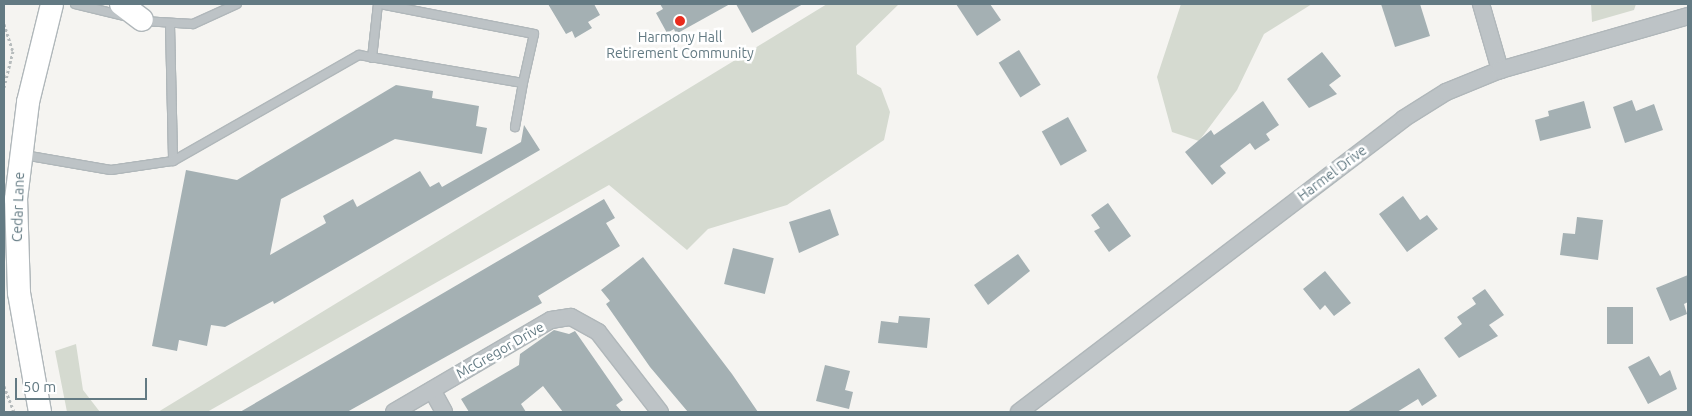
<!DOCTYPE html>
<html>
<head>
<meta charset="utf-8">
<style>
  body { margin:0 }
  #map { position:relative; width:1692px; height:416px; overflow:hidden; background:#f5f4f1; font-family:Ubuntu,sans-serif }
  div>[style] { position:absolute }
  .green>* { inset:0; background:#d5dad0 }
  .building>* { inset:0; background:#a4b0b3; transform-origin:0 0 }
  .path>* { height:3px; margin-top:-1.5px; transform-origin:0; background:repeating-linear-gradient(90deg,#b7bcbd 0 2.5px,transparent 0 5px) }
  .roads { filter:drop-shadow(1px 0 #b0b7ba) drop-shadow(-1px 0 #b0b7ba) drop-shadow(0 1px #b0b7ba) drop-shadow(0 -1px #b0b7ba) }
  .lane>* { height:8px; margin:-4px; padding:0 4px; transform-origin:4px; border-radius:4px; background:#bdc3c6 }
  .street>* { height:16px; margin:-8px; padding:0 8px; transform-origin:8px; border-radius:8px; background:#bdc3c6 }
  .secondary>* { height:22px; margin:-11px; padding:0 11px; transform-origin:11px; border-radius:11px; background:#fff }
  .dots>* { width:14px; height:14px; translate:-50% -50%; box-sizing:border-box; border:2px solid #fff; border-radius:50% }
  span { translate:-50% -50%; white-space:nowrap; text-align:center; line-height:1.15; -webkit-text-stroke:5px #fff; paint-order:stroke }
  .poi-label { font-size:14px; color:#637a83 }
  .street-label { font-size:14px; color:#637a83 }
  .frame { position:absolute; inset:0; border:5px solid #637a83; pointer-events:none }
  .scale { position:absolute; left:15px; top:378px; width:132px; height:22px; box-sizing:border-box; border:2px solid #637a83; border-top:0; padding-left:6px; font-size:15px; line-height:18px; white-space:nowrap; color:#637a83; -webkit-text-stroke:4px #fff; paint-order:stroke }
</style>
</head>
<body>
<div id="map">
  <div class="green">
    <div style="clip-path:polygon(827px 4px,899px 4px,856px 46px,857px 74px,881px 88px,890px 112px,884px 140px,787px 205px,708px 229px,687px 250px,609px 185px,207px 412px,158px 412px)"></div>
    <div style="clip-path:polygon(1181px 4px,1312px 4px,1264px 34px,1237px 90px,1199px 141px,1172px 132px,1157px 77px)"></div>
    <div style="clip-path:polygon(1591px 4px,1636px 4px,1634px 10px,1592px 22px)"></div>
    <div style="clip-path:polygon(76px 344px,83px 390px,100px 412px,67px 412px,55px 351px)"></div>
  </div>
  <div class="building">
    <div style="clip-path:polygon(548px 4px,594px 4px,600px 15px,588px 22px,592px 28px,575px 38px,572px 31px,566px 34px)"></div>
    <div style="clip-path:polygon(660px 4px,730px 4px,676px 34px,674px 29px,667px 33px,656px 13px,663px 9px)"></div>
    <div style="clip-path:polygon(736px 4px,803px 4px,752px 33px)"></div>
    <div style="clip-path:polygon(956px 4px,990px 4px,1001px 20px,977px 36px)"></div>
    <div style="clip-path:polygon(1381px 4px,1420px 4px,1430px 36px,1395px 47px)"></div>
    <div style="left:1019px;top:50px;width:41px;height:24px;rotate:58deg"></div>
    <div style="clip-path:polygon(1322px 52px,1341px 76px,1329px 85px,1337px 94px,1309px 108px,1287px 79px)"></div>
    <div style="clip-path:polygon(396px 85px,433px 91px,432px 98px,479px 106px,476px 126px,487px 128px,482px 154px,395px 139px,281px 199px,270px 255px,326px 223px,323px 216px,353px 199px,357px 207px,420px 171px,430px 187px,439px 182px,442px 187px,521px 142px,524px 125px,540px 150px,274px 304px,273px 301px,225px 327px,211px 325px,207px 346px,179px 340px,177px 351px,152px 346px,186px 170px,237px 180px)"></div>
    <div style="clip-path:polygon(1632px 100px,1636px 111px,1654px 104px,1663px 130px,1625px 143px,1613px 107px)"></div>
    <div style="clip-path:polygon(1263px 101px,1279px 125px,1266px 134px,1270px 140px,1255px 150px,1250px 143px,1220px 166px,1226px 173px,1212px 185px,1185px 152px,1211px 130px,1214px 135px)"></div>
    <div style="clip-path:polygon(1584px 101px,1591px 128px,1540px 141px,1535px 120px,1549px 116px,1548px 111px)"></div>
    <div style="left:1068px;top:117px;width:39px;height:30px;rotate:61deg"></div>
    <div style="clip-path:polygon(1403px 196px,1420px 220px,1427px 215px,1438px 229px,1407px 252px,1379px 214px)"></div>
    <div style="clip-path:polygon(604px 199px,615px 218px,606px 223px,620px 246px,538px 296px,542px 303px,347px 412px,240px 412px)"></div>
    <div style="clip-path:polygon(1108px 203px,1131px 236px,1109px 252px,1094px 231px,1100px 228px,1091px 215px)"></div>
    <div style="clip-path:polygon(830px 209px,839px 235px,799px 253px,789px 222px)"></div>
    <div style="clip-path:polygon(1577px 217px,1603px 220px,1598px 260px,1560px 255px,1563px 233px,1575px 234px)"></div>
    <div style="left:733px;top:248px;width:42px;height:37px;rotate:14deg"></div>
    <div style="clip-path:polygon(1018px 254px,1030px 271px,988px 305px,974px 285px)"></div>
    <div style="clip-path:polygon(643px 257px,732px 374px,758px 412px,688px 412px,650px 367px,606px 304px,610px 301px,601px 290px)"></div>
    <div style="clip-path:polygon(1325px 271px,1351px 303px,1334px 316px,1325px 305px,1320px 310px,1303px 289px)"></div>
    <div style="clip-path:polygon(1688px 275px,1688px 302px,1684px 304px,1687px 314px,1670px 321px,1656px 288px)"></div>
    <div style="clip-path:polygon(1485px 289px,1504px 315px,1489px 325px,1498px 336px,1459px 358px,1444px 338px,1462px 324px,1457px 317px,1476px 304px,1472px 298px)"></div>
    <div style="left:1607px;top:307px;width:26px;height:37px"></div>
    <div style="clip-path:polygon(899px 316px,930px 318px,927px 348px,878px 343px,881px 321px,898px 323px)"></div>
    <div style="clip-path:polygon(554px 330px,569px 334px,575px 331px,623px 400px,616px 405px,622px 412px,563px 412px,543px 386px,521px 404px,526px 412px,469px 412px,461px 399px,519px 365px,520px 354px)"></div>
    <div style="clip-path:polygon(1649px 356px,1660px 376px,1670px 370px,1677px 389px,1648px 404px,1628px 367px)"></div>
    <div style="clip-path:polygon(825px 365px,850px 371px,845px 390px,853px 392px,849px 409px,816px 401px)"></div>
    <div style="clip-path:polygon(1419px 368px,1437px 396px,1422px 406px,1418px 399px,1397px 412px,1347px 412px)"></div>
  </div>
  <div class="path">
    <div style="left:4px;top:24px;width:28px;rotate:72deg"></div>
    <div style="left:13px;top:51px;width:38px;rotate:104deg"></div>
    <div style="left:4px;top:386px;width:28px;rotate:69deg"></div>
  </div>
  <div class="roads">
    <div class="lane">
      <div style="left:75px;top:4px;width:50px;rotate:13.8deg"></div>
      <div style="left:380px;top:4px;width:157px;rotate:11deg"></div>
      <div style="left:534px;top:34px;width:50px;rotate:102.7deg"></div>
      <div style="left:143px;top:21px;width:50px;rotate:3.4deg"></div>
      <div style="left:193px;top:24px;width:48px;rotate:-24.4deg"></div>
      <div style="left:170px;top:25px;width:136px;rotate:88.7deg"></div>
      <div style="left:372px;top:58px;width:54px;rotate:-83.7deg"></div>
      <div style="left:24px;top:155px;width:88px;rotate:9.8deg"></div>
      <div style="left:111px;top:170px;width:63px;rotate:-8.3deg"></div>
      <div style="left:173px;top:161px;width:214px;rotate:-29.7deg"></div>
      <div style="left:359px;top:55px;width:166px;rotate:9.7deg"></div>
      <div style="left:523px;top:83px;width:45px;rotate:100.3deg"></div>
    </div>
    <div class="street">
      <div style="left:1481px;top:4px;width:69px;rotate:73.9deg"></div>
      <div style="left:432px;top:390px;width:25px;rotate:61deg"></div>
      <div style="left:394px;top:412px;width:182px;rotate:-30.4deg"></div>
      <div style="left:551px;top:320px;width:20px;rotate:-9deg"></div>
      <div style="left:571px;top:317px;width:31px;rotate:29deg"></div>
      <div style="left:598px;top:332px;width:101px;rotate:52.2deg"></div>
      <div style="left:1019px;top:412px;width:483px;rotate:-37.3deg"></div>
      <div style="left:1403px;top:119px;width:51px;rotate:-32.1deg"></div>
      <div style="left:1446px;top:92px;width:58px;rotate:-22.2deg"></div>
      <div style="left:1500px;top:70px;width:196px;rotate:-16deg"></div>
    </div>
    <div class="secondary">
      <div style="left:121px;top:4px;width:26px;rotate:37deg"></div>
      <div style="left:40px;top:412px;width:121px;rotate:-100deg"></div>
      <div style="left:19px;top:293px;width:94px;rotate:-91.8deg"></div>
      <div style="left:16px;top:199px;width:98px;rotate:-82.9deg"></div>
      <div style="left:28px;top:102px;width:101px;rotate:-76.2deg"></div>
    </div>
  </div>
  <div class="dots">
    <div style="left:680px;top:21px;background:#e92b1d"></div>
  </div>
  <div class="poi-label">
    <span style="left:680px;top:45px">Harmony Hall<br>Retirement Community</span>
  </div>
  <div class="street-label">
    <span style="left:1332px;top:173px;rotate:-37deg">Harmel Drive</span>
    <span style="left:18px;top:207px;rotate:-88deg">Cedar Lane</span>
    <span style="left:500px;top:350px;rotate:-30deg">McGregor Drive</span>
  </div>
  <div class="frame"></div>
  <div class="scale">50 m</div>
</div>
</body>
</html>
